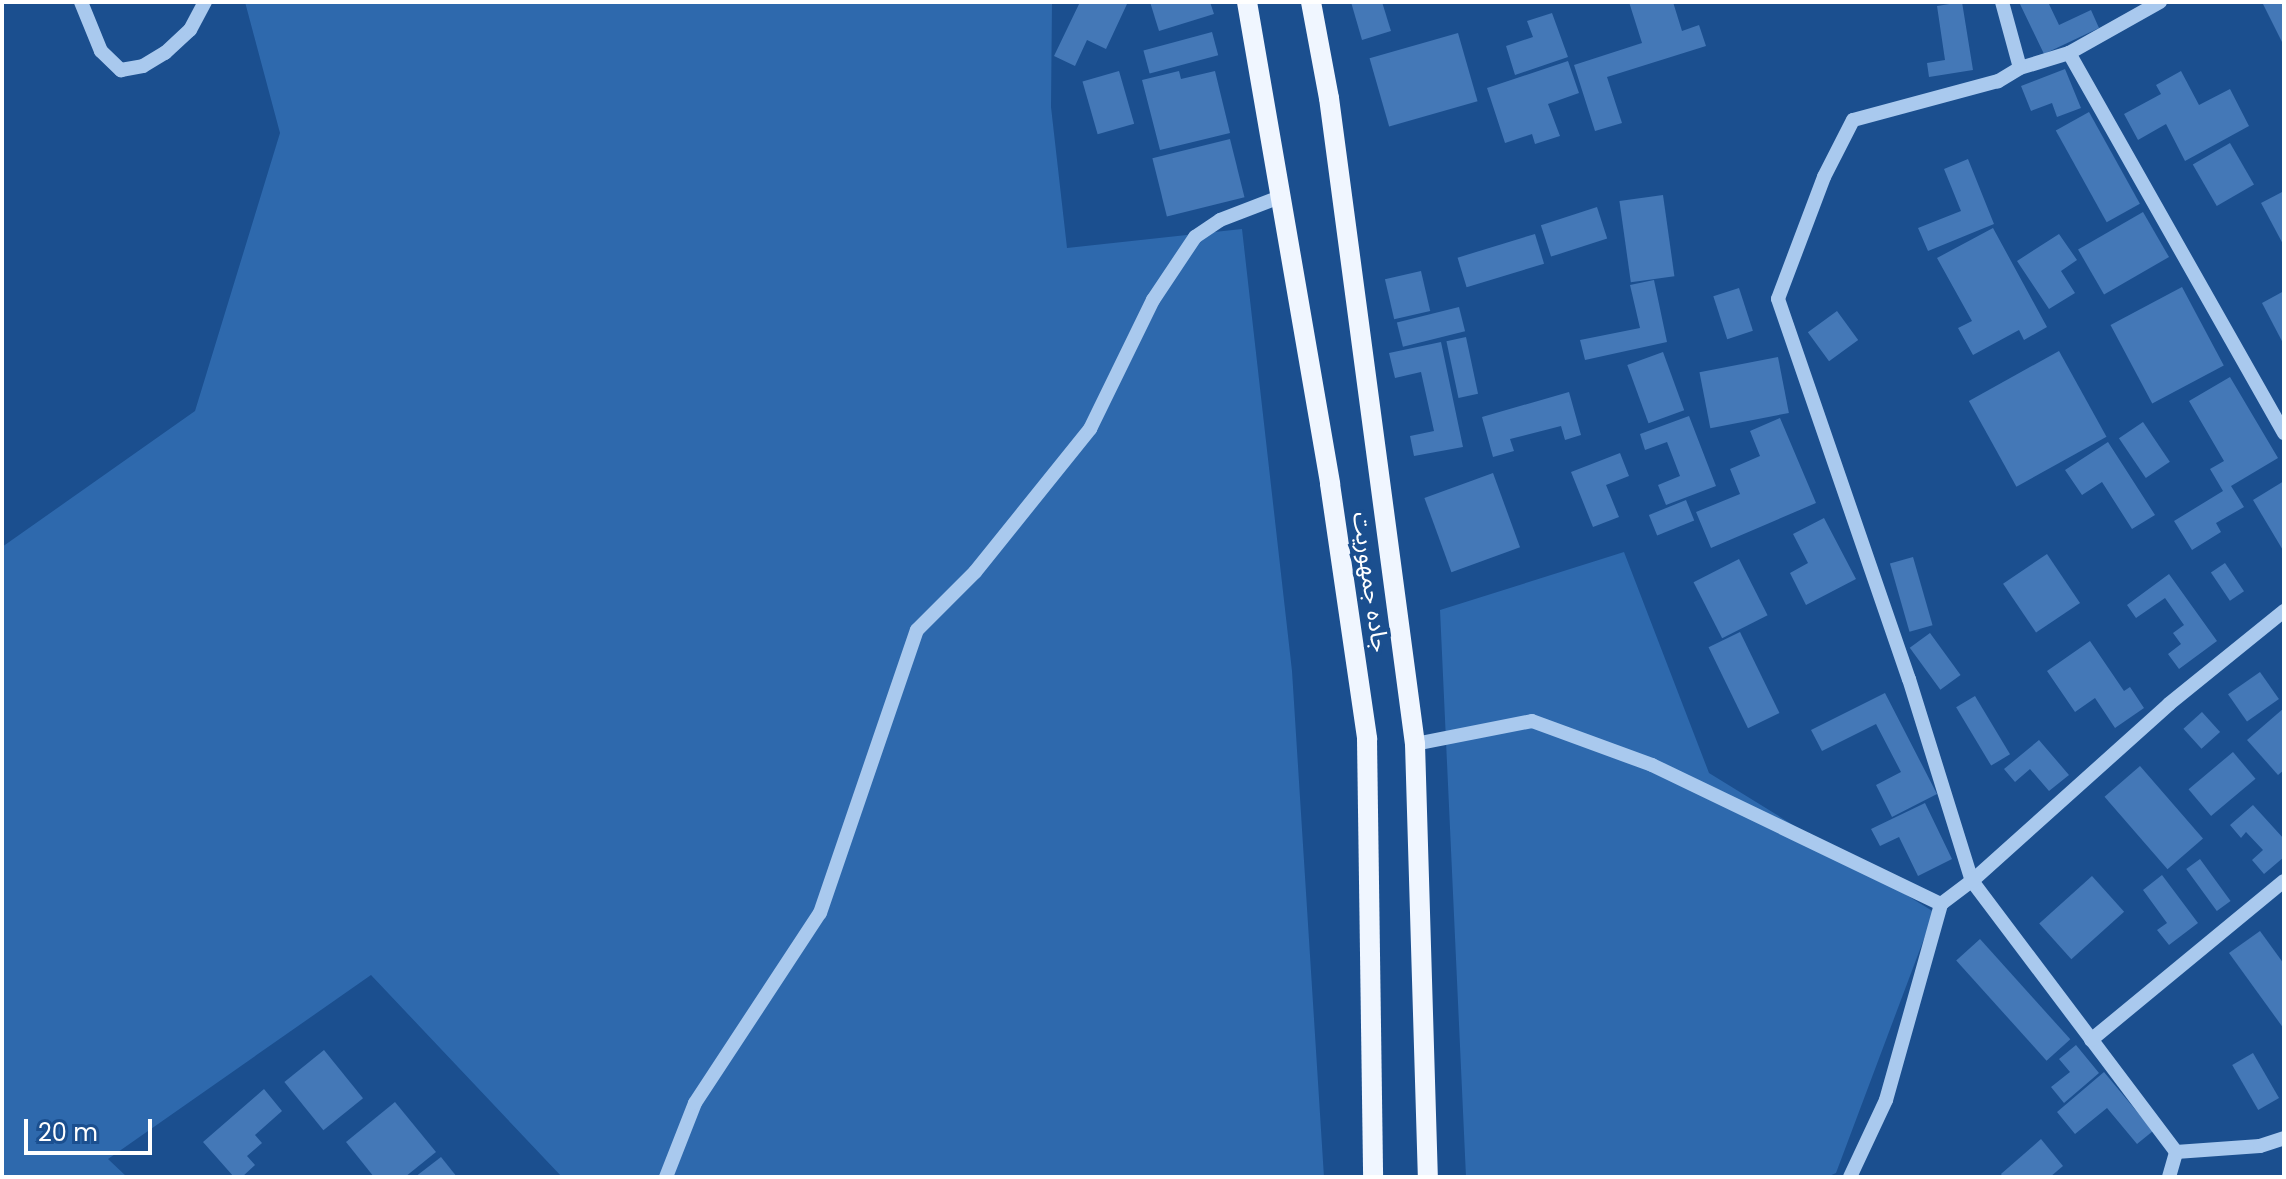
<!DOCTYPE html>
<html>
<head>
<meta charset="utf-8">
<style>
  body { margin:0 }
  #map { position:relative; width:2286px; height:1179px; overflow:hidden; background:#1b4f8f; font-family:Poppins,"Noto Sans Arabic",sans-serif }
  div>[style] { position:absolute }
  .green>* { inset:0; background:#2e69ad }
  .building>* { inset:0; background:#4478b7; transform-origin:0 0 }
  .minor>* { height:14px; margin:-7px; padding:0 7px; transform-origin:7px; border-radius:7px; background:#a9c9ee }
  .major>* { height:20px; margin:-10px; padding:0 10px; transform-origin:10px; border-radius:10px; background:#f0f6ff }
  span { translate:-50% -50%; white-space:nowrap; text-align:center; line-height:1.15; -webkit-text-stroke:7px #1b4f8f; paint-order:stroke }
  .street-label { font-size:24px; color:#fff }
  .frame { position:absolute; inset:0; border:4px solid #fff; pointer-events:none }
  .scale { position:absolute; left:24px; top:1119px; width:128px; height:36px; box-sizing:border-box; border:4px solid #fff; border-top:0; padding-left:10px; font-size:24px; line-height:28px; white-space:nowrap; color:#fff; -webkit-text-stroke:6px #1b4f8f; paint-order:stroke }
</style>
</head>
<body>
<div id="map">
  <div class="green">
    <div style="clip-path:polygon(245px 2px,1052px 2px,1051px 107px,1067px 248px,1242px 229px,1292px 671px,1324px 1177px,562px 1177px,371px 975px,108px 1159px,127px 1177px,2px 1177px,2px 547px,195px 411px,280px 133px)"></div>
    <div style="clip-path:polygon(1624px 552px,1709px 773px,1934px 912px,1836px 1173px,1827px 1177px,1466px 1177px,1440px 610px)"></div>
  </div>
  <div class="building">
    <div style="clip-path:polygon(1080px 2px,1127px 4px,1106px 49px,1087px 40px,1075px 66px,1054px 56px)"></div>
    <div style="clip-path:polygon(1150px 2px,1210px 2px,1214px 14px,1159px 31px)"></div>
    <div style="clip-path:polygon(1351px 2px,1382px 2px,1391px 31px,1362px 40px)"></div>
    <div style="clip-path:polygon(1629px 2px,1673px 2px,1682px 31px,1699px 25px,1706px 46px,1607px 77px,1622px 123px,1595px 131px,1574px 65px,1642px 43px)"></div>
    <div style="clip-path:polygon(1962px 2px,1973px 70px,1929px 77px,1927px 63px,1945px 60px,1937px 6px)"></div>
    <div style="clip-path:polygon(2019px 2px,2048px 2px,2059px 25px,2091px 10px,2099px 28px,2044px 54px)"></div>
    <div style="clip-path:polygon(2262px 2px,2284px 2px,2284px 46px)"></div>
    <div style="clip-path:polygon(1552px 13px,1568px 57px,1515px 75px,1506px 46px,1533px 37px,1527px 21px)"></div>
    <div style="left:1212px;top:32px;width:24px;height:71px;rotate:75deg"></div>
    <div style="left:1458px;top:33px;width:71px;height:92px;rotate:74deg"></div>
    <div style="clip-path:polygon(1568px 61px,1579px 93px,1548px 104px,1560px 136px,1535px 144px,1532px 134px,1505px 143px,1487px 88px)"></div>
    <div style="clip-path:polygon(2065px 69px,2081px 108px,2057px 117px,2052px 103px,2031px 111px,2021px 86px)"></div>
    <div style="left:1119px;top:71px;width:55px;height:38px;rotate:74deg"></div>
    <div style="clip-path:polygon(1179px 71px,1181px 79px,1215px 71px,1230px 133px,1160px 150px,1142px 80px)"></div>
    <div style="clip-path:polygon(2181px 71px,2199px 105px,2230px 89px,2249px 126px,2185px 161px,2166px 124px,2138px 140px,2124px 114px,2161px 94px,2156px 85px)"></div>
    <div style="left:2089px;top:112px;width:105px;height:38px;rotate:61deg"></div>
    <div style="left:1230px;top:139px;width:60px;height:80px;rotate:76deg"></div>
    <div style="left:2230px;top:143px;width:48px;height:43px;rotate:60deg"></div>
    <div style="clip-path:polygon(1968px 159px,1994px 224px,1928px 251px,1918px 228px,1961px 211px,1944px 169px)"></div>
    <div style="clip-path:polygon(2284px 191px,2284px 246px,2261px 203px)"></div>
    <div style="left:1663px;top:195px;width:82px;height:44px;rotate:82deg"></div>
    <div style="left:1597px;top:207px;width:33px;height:59px;rotate:72deg"></div>
    <div style="left:2143px;top:212px;width:52px;height:75px;rotate:60deg"></div>
    <div style="clip-path:polygon(1993px 228px,2047px 327px,2024px 340px,2019px 330px,1973px 355px,1958px 328px,1972px 321px,1937px 258px)"></div>
    <div style="left:1535px;top:234px;width:31px;height:81px;rotate:73deg"></div>
    <div style="clip-path:polygon(2059px 234px,2077px 260px,2061px 271px,2075px 293px,2049px 309px,2017px 261px)"></div>
    <div style="left:1421px;top:271px;width:41px;height:37px;rotate:77deg"></div>
    <div style="clip-path:polygon(1654px 280px,1667px 342px,1585px 360px,1580px 340px,1640px 328px,1630px 285px)"></div>
    <div style="left:2182px;top:287px;width:89px;height:81px;rotate:62deg"></div>
    <div style="left:1739px;top:288px;width:45px;height:27px;rotate:72deg"></div>
    <div style="clip-path:polygon(2284px 291px,2284px 345px,2262px 303px)"></div>
    <div style="left:1459px;top:307px;width:25px;height:64px;rotate:76deg"></div>
    <div style="left:1837px;top:311px;width:36px;height:36px;rotate:54deg"></div>
    <div style="left:1466px;top:337px;width:58px;height:20px;rotate:78deg"></div>
    <div style="clip-path:polygon(1441px 342px,1463px 447px,1414px 456px,1410px 436px,1434px 431px,1421px 372px,1395px 378px,1389px 353px)"></div>
    <div style="left:2059px;top:351px;width:98px;height:103px;rotate:61deg"></div>
    <div style="left:1663px;top:352px;width:62px;height:38px;rotate:70deg"></div>
    <div style="left:1778px;top:357px;width:57px;height:80px;rotate:79deg"></div>
    <div style="clip-path:polygon(2230px 377px,2278px 458px,2231px 486px,2244px 507px,2216px 523px,2221px 532px,2192px 550px,2174px 521px,2223px 491px,2210px 469px,2224px 461px,2189px 401px)"></div>
    <div style="clip-path:polygon(1569px 392px,1581px 435px,1565px 440px,1561px 426px,1510px 439px,1514px 451px,1493px 457px,1482px 417px)"></div>
    <div style="clip-path:polygon(1689px 416px,1716px 486px,1666px 505px,1658px 485px,1680px 476px,1667px 442px,1645px 450px,1640px 434px)"></div>
    <div style="clip-path:polygon(1780px 418px,1816px 503px,1711px 548px,1696px 512px,1740px 494px,1730px 469px,1760px 456px,1750px 431px)"></div>
    <div style="left:2143px;top:422px;width:48px;height:29px;rotate:56deg"></div>
    <div style="clip-path:polygon(2108px 442px,2155px 515px,2132px 529px,2102px 482px,2082px 495px,2065px 470px)"></div>
    <div style="clip-path:polygon(1620px 453px,1629px 476px,1606px 485px,1619px 517px,1593px 527px,1571px 472px)"></div>
    <div style="left:1493px;top:473px;width:79px;height:73px;rotate:70deg"></div>
    <div style="clip-path:polygon(2284px 481px,2284px 552px,2253px 500px)"></div>
    <div style="left:1686px;top:500px;width:22px;height:40px;rotate:68deg"></div>
    <div style="clip-path:polygon(1824px 518px,1856px 579px,1806px 605px,1790px 573px,1808px 563px,1793px 534px)"></div>
    <div style="left:2047px;top:554px;width:59px;height:53px;rotate:56deg"></div>
    <div style="left:1913px;top:557px;width:71px;height:24px;rotate:74deg"></div>
    <div style="left:1739px;top:559px;width:63px;height:51px;rotate:63deg"></div>
    <div style="left:2225px;top:563px;width:34px;height:17px;rotate:56deg"></div>
    <div style="clip-path:polygon(2169px 574px,2217px 641px,2179px 669px,2168px 654px,2181px 644px,2173px 633px,2184px 625px,2165px 598px,2136px 618px,2127px 605px)"></div>
    <div style="left:1740px;top:632px;width:90px;height:35px;rotate:64deg"></div>
    <div style="left:1930px;top:633px;width:52px;height:25px;rotate:54deg"></div>
    <div style="clip-path:polygon(2090px 641px,2124px 691px,2130px 687px,2144px 708px,2115px 728px,2095px 698px,2075px 712px,2047px 671px)"></div>
    <div style="left:2260px;top:672px;width:33px;height:39px;rotate:55deg"></div>
    <div style="clip-path:polygon(1885px 693px,1937px 794px,1892px 817px,1876px 785px,1901px 772px,1876px 724px,1822px 751px,1811px 730px)"></div>
    <div style="left:1975px;top:696px;width:68px;height:22px;rotate:59deg"></div>
    <div style="clip-path:polygon(2284px 708px,2284px 770px,2278px 775px,2247px 740px)"></div>
    <div style="left:2202px;top:712px;width:27px;height:25px;rotate:48deg"></div>
    <div style="clip-path:polygon(2039px 740px,2069px 775px,2049px 791px,2030px 769px,2015px 782px,2004px 769px)"></div>
    <div style="left:2233px;top:752px;width:35px;height:58px;rotate:50deg"></div>
    <div style="left:2140px;top:766px;width:96px;height:47px;rotate:49deg"></div>
    <div style="clip-path:polygon(1925px 803px,1952px 859px,1918px 876px,1899px 837px,1880px 846px,1871px 829px)"></div>
    <div style="clip-path:polygon(2253px 805px,2284px 839px,2284px 857px,2264px 874px,2252px 860px,2263px 850px,2246px 832px,2241px 838px,2230px 825px)"></div>
    <div style="left:2200px;top:859px;width:52px;height:17px;rotate:54deg"></div>
    <div style="clip-path:polygon(2162px 875px,2198px 923px,2169px 945px,2157px 930px,2167px 923px,2143px 890px)"></div>
    <div style="left:2092px;top:876px;width:48px;height:71px;rotate:48deg"></div>
    <div style="clip-path:polygon(2260px 931px,2284px 964px,2284px 1029px,2229px 953px)"></div>
    <div style="left:1980px;top:939px;width:135px;height:32px;rotate:48deg"></div>
    <div style="clip-path:polygon(2076px 1045px,2099px 1073px,2064px 1103px,2051px 1087px,2070px 1072px,2059px 1059px)"></div>
    <div style="left:324px;top:1050px;width:62px;height:51px;rotate:51deg"></div>
    <div style="left:2253px;top:1053px;width:52px;height:24px;rotate:60deg"></div>
    <div style="clip-path:polygon(2104px 1072px,2153px 1131px,2137px 1144px,2107px 1108px,2075px 1134px,2057px 1112px)"></div>
    <div style="clip-path:polygon(264px 1089px,282px 1111px,255px 1135px,262px 1143px,247px 1156px,255px 1165px,242px 1177px,234px 1177px,203px 1142px)"></div>
    <div style="clip-path:polygon(395px 1102px,436px 1152px,405px 1177px,374px 1177px,346px 1142px)"></div>
    <div style="clip-path:polygon(2041px 1139px,2063px 1166px,2050px 1177px,2003px 1177px,2001px 1174px)"></div>
    <div style="clip-path:polygon(441px 1157px,457px 1177px,415px 1177px)"></div>
  </div>
  <div class="minor">
    <div style="left:81px;top:2px;width:53px;rotate:67.8deg"></div>
    <div style="left:101px;top:51px;width:28px;rotate:44deg"></div>
    <div style="left:121px;top:70px;width:22px;rotate:-10deg"></div>
    <div style="left:143px;top:66px;width:26px;rotate:-31deg"></div>
    <div style="left:165px;top:53px;width:34px;rotate:-43deg"></div>
    <div style="left:190px;top:30px;width:32px;rotate:-62deg"></div>
    <div style="left:2002px;top:2px;width:68px;rotate:74.7deg"></div>
    <div style="left:2160px;top:2px;width:104px;rotate:150.7deg"></div>
    <div style="left:2069px;top:53px;width:51px;rotate:163deg"></div>
    <div style="left:2020px;top:68px;width:26px;rotate:149deg"></div>
    <div style="left:1998px;top:81px;width:150px;rotate:164.9deg"></div>
    <div style="left:1853px;top:120px;width:64px;rotate:117deg"></div>
    <div style="left:1824px;top:177px;width:130px;rotate:110.7deg"></div>
    <div style="left:1778px;top:299px;width:402px;rotate:71deg"></div>
    <div style="left:1909px;top:679px;width:212px;rotate:72.7deg"></div>
    <div style="left:1972px;top:881px;width:339px;rotate:53deg"></div>
    <div style="left:2069px;top:53px;width:437px;rotate:60.5deg"></div>
    <div style="left:1415px;top:744px;width:119px;rotate:-11.1deg"></div>
    <div style="left:1532px;top:721px;width:128px;rotate:20.1deg"></div>
    <div style="left:1652px;top:765px;width:321px;rotate:25.7deg"></div>
    <div style="left:2091px;top:1040px;width:250px;rotate:-39.5deg"></div>
    <div style="left:2176px;top:1152px;width:84px;rotate:-4.1deg"></div>
    <div style="left:2260px;top:1146px;width:25px;rotate:-18deg"></div>
    <div style="left:666px;top:1177px;width:79px;rotate:-68.6deg"></div>
    <div style="left:695px;top:1103px;width:227px;rotate:-56.7deg"></div>
    <div style="left:820px;top:913px;width:299px;rotate:-71.1deg"></div>
    <div style="left:917px;top:630px;width:82px;rotate:-45deg"></div>
    <div style="left:975px;top:572px;width:184px;rotate:-51.2deg"></div>
    <div style="left:1090px;top:429px;width:144px;rotate:-64deg"></div>
    <div style="left:1153px;top:300px;width:76px;rotate:-56.3deg"></div>
    <div style="left:1195px;top:237px;width:30px;rotate:-34deg"></div>
    <div style="left:1220px;top:220px;width:64px;rotate:-21deg"></div>
    <div style="left:1850px;top:1177px;width:85px;rotate:-64.9deg"></div>
    <div style="left:1886px;top:1100px;width:204px;rotate:-74.3deg"></div>
    <div style="left:1941px;top:904px;width:39px;rotate:-37deg"></div>
    <div style="left:1972px;top:881px;width:265px;rotate:-41.9deg"></div>
    <div style="left:2169px;top:704px;width:148px;rotate:-39deg"></div>
    <div style="left:2169px;top:1177px;width:26px;rotate:-74deg"></div>
  </div>
  <div class="major">
    <div style="left:1247px;top:2px;width:489px;rotate:80.2deg"></div>
    <div style="left:1330px;top:484px;width:258px;rotate:81.7deg"></div>
    <div style="left:1367px;top:739px;width:438px;rotate:89.2deg"></div>
    <div style="left:1311px;top:2px;width:98px;rotate:79.4deg"></div>
    <div style="left:1329px;top:98px;width:652px;rotate:82.42deg"></div>
    <div style="left:1415px;top:744px;width:433px;rotate:88.3deg"></div>
  </div>
  <div class="street-label">
    <span style="left:1371px;top:582px;rotate:82deg">جاده جمهوریت</span>
  </div>
  <div class="frame"></div>
  <div class="scale">20 m</div>
</div>
</body>
</html>
